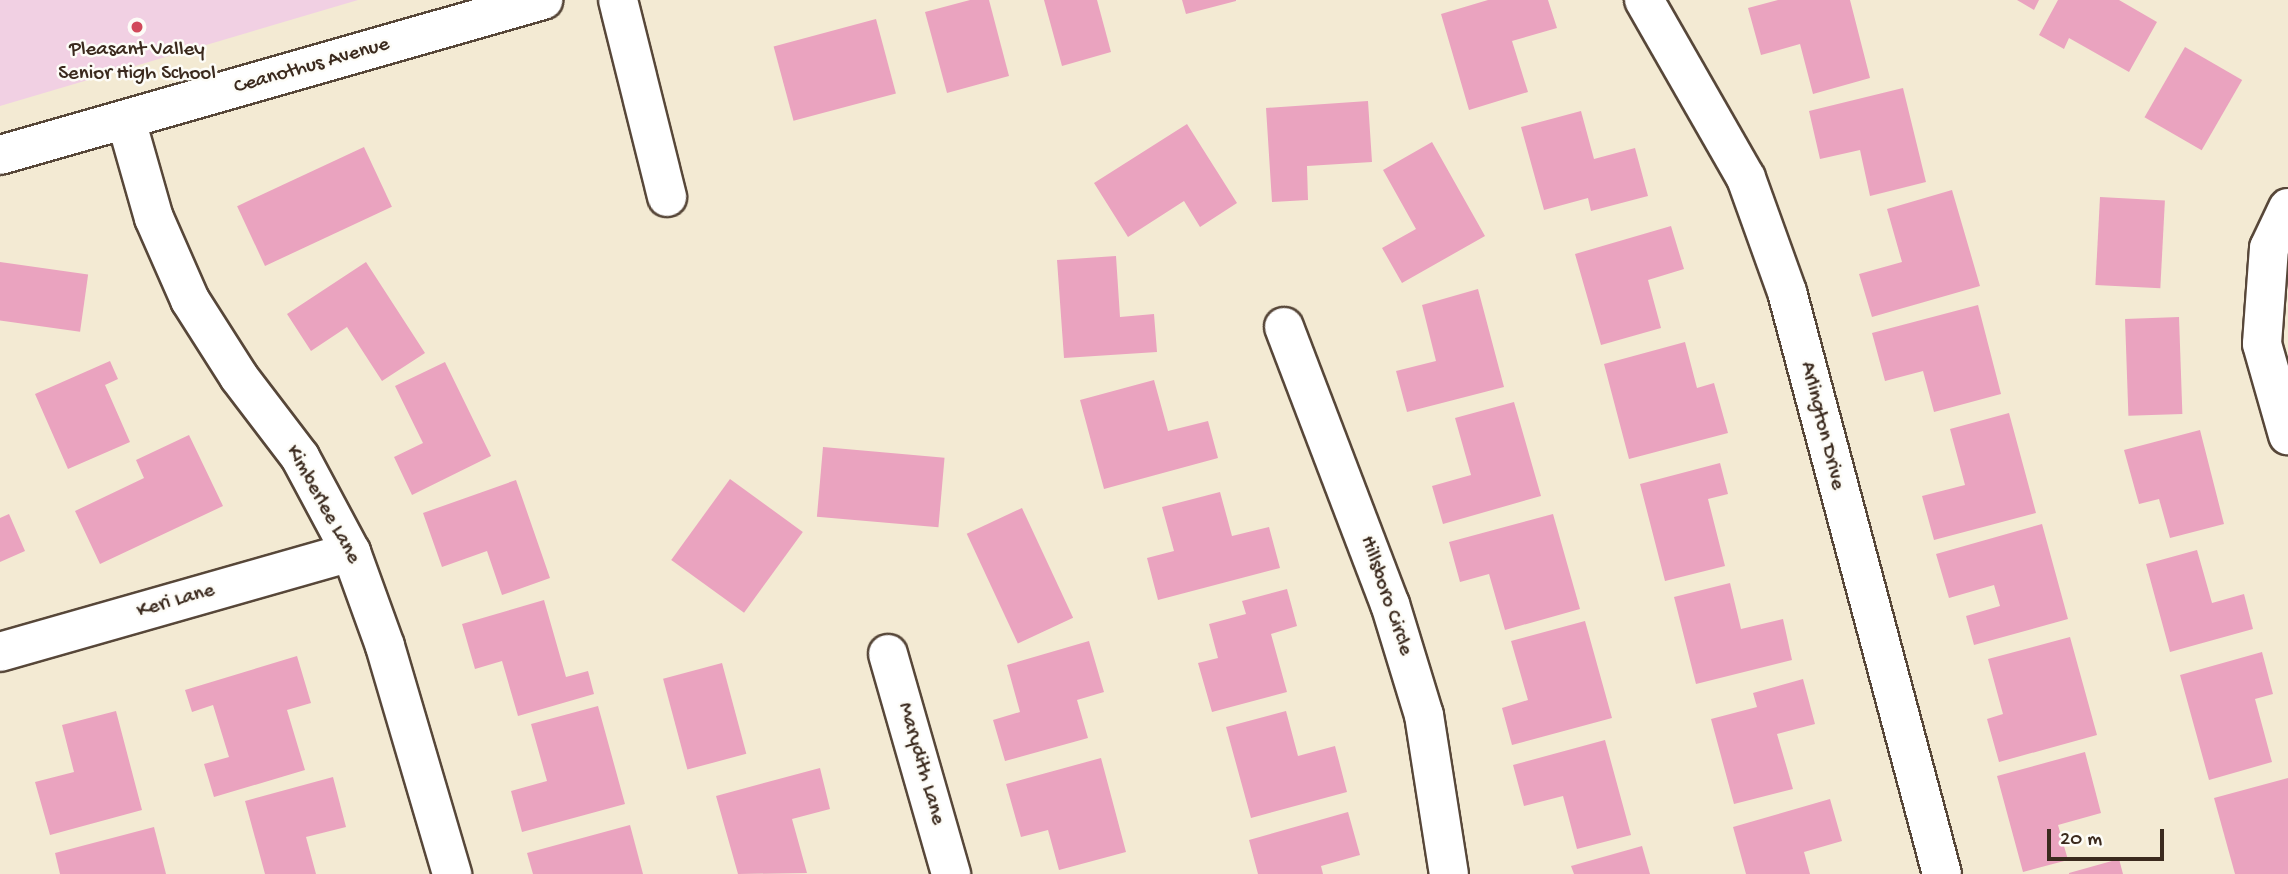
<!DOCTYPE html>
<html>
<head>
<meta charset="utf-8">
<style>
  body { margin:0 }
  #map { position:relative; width:2288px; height:874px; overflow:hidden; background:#f3ead3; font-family:"Gochi Hand",sans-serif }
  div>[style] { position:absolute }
  .built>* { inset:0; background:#f1d0e3 }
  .building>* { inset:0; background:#eaa3bf; transform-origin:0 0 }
  .roads { filter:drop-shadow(2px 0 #574739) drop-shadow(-2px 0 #574739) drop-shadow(0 2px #574739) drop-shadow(0 -2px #574739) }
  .street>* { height:38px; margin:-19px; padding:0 19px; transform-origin:19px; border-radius:19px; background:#fff }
  .dots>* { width:19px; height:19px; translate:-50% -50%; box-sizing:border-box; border:4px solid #fdfcf7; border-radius:50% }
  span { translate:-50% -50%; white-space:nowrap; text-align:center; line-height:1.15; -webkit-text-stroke:5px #fdfcf7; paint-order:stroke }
  .poi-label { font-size:21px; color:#3b2a1e }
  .street-label { font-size:21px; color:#3b2a1e }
  .scale { position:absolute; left:2047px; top:829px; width:117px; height:32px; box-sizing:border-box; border:4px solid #3b2a1e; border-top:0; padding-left:9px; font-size:21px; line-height:24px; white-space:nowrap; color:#3b2a1e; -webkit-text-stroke:5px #fdfcf7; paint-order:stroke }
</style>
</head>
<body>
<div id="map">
  <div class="built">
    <div style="clip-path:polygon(0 0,358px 0,0 106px)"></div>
  </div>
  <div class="building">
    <div style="clip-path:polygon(970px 0,989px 0,1009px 76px,947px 93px,925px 12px)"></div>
    <div style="clip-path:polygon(1044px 0,1097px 0,1111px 52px,1062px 66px)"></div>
    <div style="clip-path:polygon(1182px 0,1236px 0,1236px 1px,1186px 14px)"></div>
    <div style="clip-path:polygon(1488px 0,1548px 0,1557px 28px,1512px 41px,1528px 92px,1469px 110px,1441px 14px)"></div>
    <div style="clip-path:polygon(1778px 0,1850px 0,1870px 78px,1813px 94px,1800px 44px,1761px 55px,1748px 8px)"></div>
    <div style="clip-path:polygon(2017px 0,2039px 0,2034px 10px)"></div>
    <div style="clip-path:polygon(2058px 0,2119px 0,2157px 22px,2129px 72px,2069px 38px,2064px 49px,2039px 35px)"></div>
    <div style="left:876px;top:19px;width:77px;height:106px;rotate:75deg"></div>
    <div style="left:2185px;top:47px;width:66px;height:81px;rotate:30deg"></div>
    <div style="clip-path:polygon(1903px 88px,1926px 182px,1870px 196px,1860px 150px,1820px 159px,1809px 111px)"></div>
    <div style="clip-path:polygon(1368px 101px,1372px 162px,1307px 166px,1308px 200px,1272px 202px,1266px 108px)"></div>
    <div style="clip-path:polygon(1581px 111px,1594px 159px,1635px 148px,1648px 196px,1591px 211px,1588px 198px,1544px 210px,1521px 127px)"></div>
    <div style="clip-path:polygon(1187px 124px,1237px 203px,1200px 227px,1184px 201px,1128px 237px,1094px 183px)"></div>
    <div style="clip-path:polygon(1432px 142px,1485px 236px,1402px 283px,1382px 248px,1416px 229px,1383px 170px)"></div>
    <div style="left:364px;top:147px;width:66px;height:140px;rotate:65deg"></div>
    <div style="clip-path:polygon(1952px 190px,1980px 286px,1872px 317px,1859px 274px,1902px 262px,1887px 209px)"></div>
    <div style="left:2100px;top:197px;width:65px;height:88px;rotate:3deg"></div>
    <div style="clip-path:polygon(1671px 226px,1684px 269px,1648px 280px,1661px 328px,1601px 345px,1575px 254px)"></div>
    <div style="clip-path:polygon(1116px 256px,1120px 317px,1154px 314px,1157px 352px,1064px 358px,1057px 260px)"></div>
    <div style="left:0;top:262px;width:89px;height:58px;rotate:8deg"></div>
    <div style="clip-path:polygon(366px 262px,425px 353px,382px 381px,347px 327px,311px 351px,287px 314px)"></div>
    <div style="clip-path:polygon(1478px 289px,1504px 387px,1407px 412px,1396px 371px,1436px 361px,1422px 305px)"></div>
    <div style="clip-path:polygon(1978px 305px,2001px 394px,1934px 412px,1923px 371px,1885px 381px,1872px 333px)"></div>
    <div style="left:2179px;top:317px;width:97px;height:54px;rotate:88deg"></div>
    <div style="clip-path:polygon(1685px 342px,1697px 388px,1714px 383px,1728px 433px,1629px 459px,1604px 364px)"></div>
    <div style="clip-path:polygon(110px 361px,118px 379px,105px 385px,130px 442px,68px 469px,35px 394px)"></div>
    <div style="clip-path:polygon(445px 362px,491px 456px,412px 495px,394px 457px,423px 443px,395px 386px)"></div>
    <div style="clip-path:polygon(1154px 380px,1168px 431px,1208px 421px,1218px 458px,1104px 489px,1080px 400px)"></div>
    <div style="clip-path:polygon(1514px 402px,1541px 496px,1443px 524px,1432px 486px,1471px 475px,1455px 418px)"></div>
    <div style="clip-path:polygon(2009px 413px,2036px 513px,1934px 540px,1922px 496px,1965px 485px,1950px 429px)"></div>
    <div style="clip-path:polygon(2200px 430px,2224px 524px,2170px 538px,2159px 499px,2139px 504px,2124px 450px)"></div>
    <div style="clip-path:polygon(189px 435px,223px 506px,100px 564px,75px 511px,144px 478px,136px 460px)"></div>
    <div style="left:823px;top:447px;width:122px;height:70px;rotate:5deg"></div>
    <div style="clip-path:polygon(1720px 463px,1728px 494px,1708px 499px,1725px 566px,1665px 581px,1640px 484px)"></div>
    <div style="left:730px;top:479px;width:90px;height:100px;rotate:36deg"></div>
    <div style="clip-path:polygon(516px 480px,550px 578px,502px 595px,487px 551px,442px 567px,423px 513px)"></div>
    <div style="clip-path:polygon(1220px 492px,1232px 536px,1269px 527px,1280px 568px,1158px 600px,1147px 558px,1174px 551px,1162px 507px)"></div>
    <div style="left:1022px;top:508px;width:121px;height:61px;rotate:65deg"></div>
    <div style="clip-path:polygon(9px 514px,25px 551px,0 562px,0 518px)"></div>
    <div style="clip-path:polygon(1553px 514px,1580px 609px,1505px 630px,1489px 574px,1460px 582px,1449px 542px)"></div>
    <div style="clip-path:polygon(2042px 524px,2068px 619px,1974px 645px,1966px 616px,2000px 606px,1994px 585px,1949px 598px,1936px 554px)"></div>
    <div style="clip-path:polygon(2197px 550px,2212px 603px,2244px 594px,2253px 629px,2170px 652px,2146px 564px)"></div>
    <div style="clip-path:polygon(1730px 583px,1741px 629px,1783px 619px,1792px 660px,1696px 684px,1674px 597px)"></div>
    <div style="clip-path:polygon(1287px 589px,1297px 626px,1271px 634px,1287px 692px,1212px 712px,1198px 663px,1218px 658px,1209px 624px,1246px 614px,1242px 601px)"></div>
    <div style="clip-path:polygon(544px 600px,566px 677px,588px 671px,594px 694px,518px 716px,502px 661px,475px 669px,462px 624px)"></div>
    <div style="clip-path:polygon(1585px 621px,1612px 718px,1512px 745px,1502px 708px,1528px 700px,1511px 641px)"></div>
    <div style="clip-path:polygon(2070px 637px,2097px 735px,1999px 762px,1987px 719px,2003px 714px,1988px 659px)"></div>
    <div style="clip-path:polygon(1089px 641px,1104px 692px,1077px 700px,1088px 738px,1005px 761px,993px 720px,1020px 712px,1007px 665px)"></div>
    <div style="clip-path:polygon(2262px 652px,2273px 694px,2255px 699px,2272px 762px,2209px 780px,2180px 675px)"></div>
    <div style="clip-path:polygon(297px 656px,311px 703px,287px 710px,305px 770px,214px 797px,204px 764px,229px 757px,213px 705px,192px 712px,185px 690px)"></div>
    <div style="left:722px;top:663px;width:94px;height:61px;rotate:75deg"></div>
    <div style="clip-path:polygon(1803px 679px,1815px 724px,1777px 734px,1793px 789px,1734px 804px,1711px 719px,1757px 707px,1753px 693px)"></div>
    <div style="clip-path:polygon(598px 706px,625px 804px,522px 832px,511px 791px,547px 781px,531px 724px)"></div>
    <div style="clip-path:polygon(116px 711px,142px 810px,50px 835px,35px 782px,74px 772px,62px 725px)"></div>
    <div style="clip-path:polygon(1286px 711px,1298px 756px,1335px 746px,1347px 792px,1251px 818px,1226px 727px)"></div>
    <div style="clip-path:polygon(1605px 740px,1631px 835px,1577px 849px,1563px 796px,1524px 806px,1513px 765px)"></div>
    <div style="clip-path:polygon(2085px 752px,2101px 813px,2058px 825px,2068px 860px,2023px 872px,1997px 776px)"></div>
    <div style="clip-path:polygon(1101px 758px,1126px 852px,1059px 870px,1048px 830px,1021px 837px,1006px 784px)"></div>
    <div style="clip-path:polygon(820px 768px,830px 809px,792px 819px,807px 873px,738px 874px,716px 796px)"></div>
    <div style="clip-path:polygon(333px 777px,346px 827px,306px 837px,316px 874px,265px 874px,245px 801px)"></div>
    <div style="clip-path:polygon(2288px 778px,2288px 874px,2235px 874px,2214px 798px)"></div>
    <div style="clip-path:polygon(1830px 799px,1842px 841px,1804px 852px,1810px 874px,1746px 874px,1733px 827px)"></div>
    <div style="clip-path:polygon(1348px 812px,1360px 855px,1321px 866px,1323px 874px,1258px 874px,1249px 840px)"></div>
    <div style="clip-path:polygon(630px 825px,643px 874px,533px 874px,527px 853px)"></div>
    <div style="clip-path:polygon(154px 827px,166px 874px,60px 874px,55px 853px)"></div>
    <div style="clip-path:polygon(1642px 846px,1650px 874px,1574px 874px,1571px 866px)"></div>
    <div style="clip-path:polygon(2119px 859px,2123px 874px,2069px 874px,2069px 873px)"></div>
  </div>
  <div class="roads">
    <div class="street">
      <div style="left:618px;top:0;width:203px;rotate:76deg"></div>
      <div style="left:1644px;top:0;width:205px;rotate:60.2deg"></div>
      <div style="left:1746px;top:178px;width:121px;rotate:70.2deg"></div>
      <div style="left:1787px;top:292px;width:602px;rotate:75.09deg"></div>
      <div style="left:126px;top:120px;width:102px;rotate:74.1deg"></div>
      <div style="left:154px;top:218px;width:90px;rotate:66.3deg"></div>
      <div style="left:190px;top:300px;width:91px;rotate:57.5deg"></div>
      <div style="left:239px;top:377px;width:101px;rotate:52.7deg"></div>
      <div style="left:300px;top:457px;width:108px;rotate:61.8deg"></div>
      <div style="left:351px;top:552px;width:100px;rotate:70.1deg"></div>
      <div style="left:385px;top:646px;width:238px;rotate:73.6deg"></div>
      <div style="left:0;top:155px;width:565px;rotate:-15.93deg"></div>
      <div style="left:2288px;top:208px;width:44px;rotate:115.4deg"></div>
      <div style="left:2269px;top:248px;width:96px;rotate:94.2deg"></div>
      <div style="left:2262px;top:344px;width:95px;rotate:74.1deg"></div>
      <div style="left:1284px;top:327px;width:297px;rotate:69.1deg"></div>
      <div style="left:1390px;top:604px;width:116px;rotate:73deg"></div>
      <div style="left:1424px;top:715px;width:161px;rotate:81.1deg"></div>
      <div style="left:0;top:652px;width:365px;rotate:-15.9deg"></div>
      <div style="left:888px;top:654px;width:229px;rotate:74deg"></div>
    </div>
  </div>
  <div class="dots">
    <div style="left:137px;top:27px;background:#d1495b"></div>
  </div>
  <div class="poi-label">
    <span style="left:137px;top:63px">Pleasant Valley<br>Senior High School</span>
  </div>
  <div class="street-label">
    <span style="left:312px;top:67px;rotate:-16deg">Ceanothus Avenue</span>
    <span style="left:1821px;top:426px;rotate:76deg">Arlington Drive</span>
    <span style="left:322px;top:505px;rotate:61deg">Kimberlee Lane</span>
    <span style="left:1385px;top:596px;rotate:71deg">Hillsboro Circle</span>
    <span style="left:176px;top:602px;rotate:-16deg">Keri Lane</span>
    <span style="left:920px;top:764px;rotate:74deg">Marydith Lane</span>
  </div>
  <div class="scale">20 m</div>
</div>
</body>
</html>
